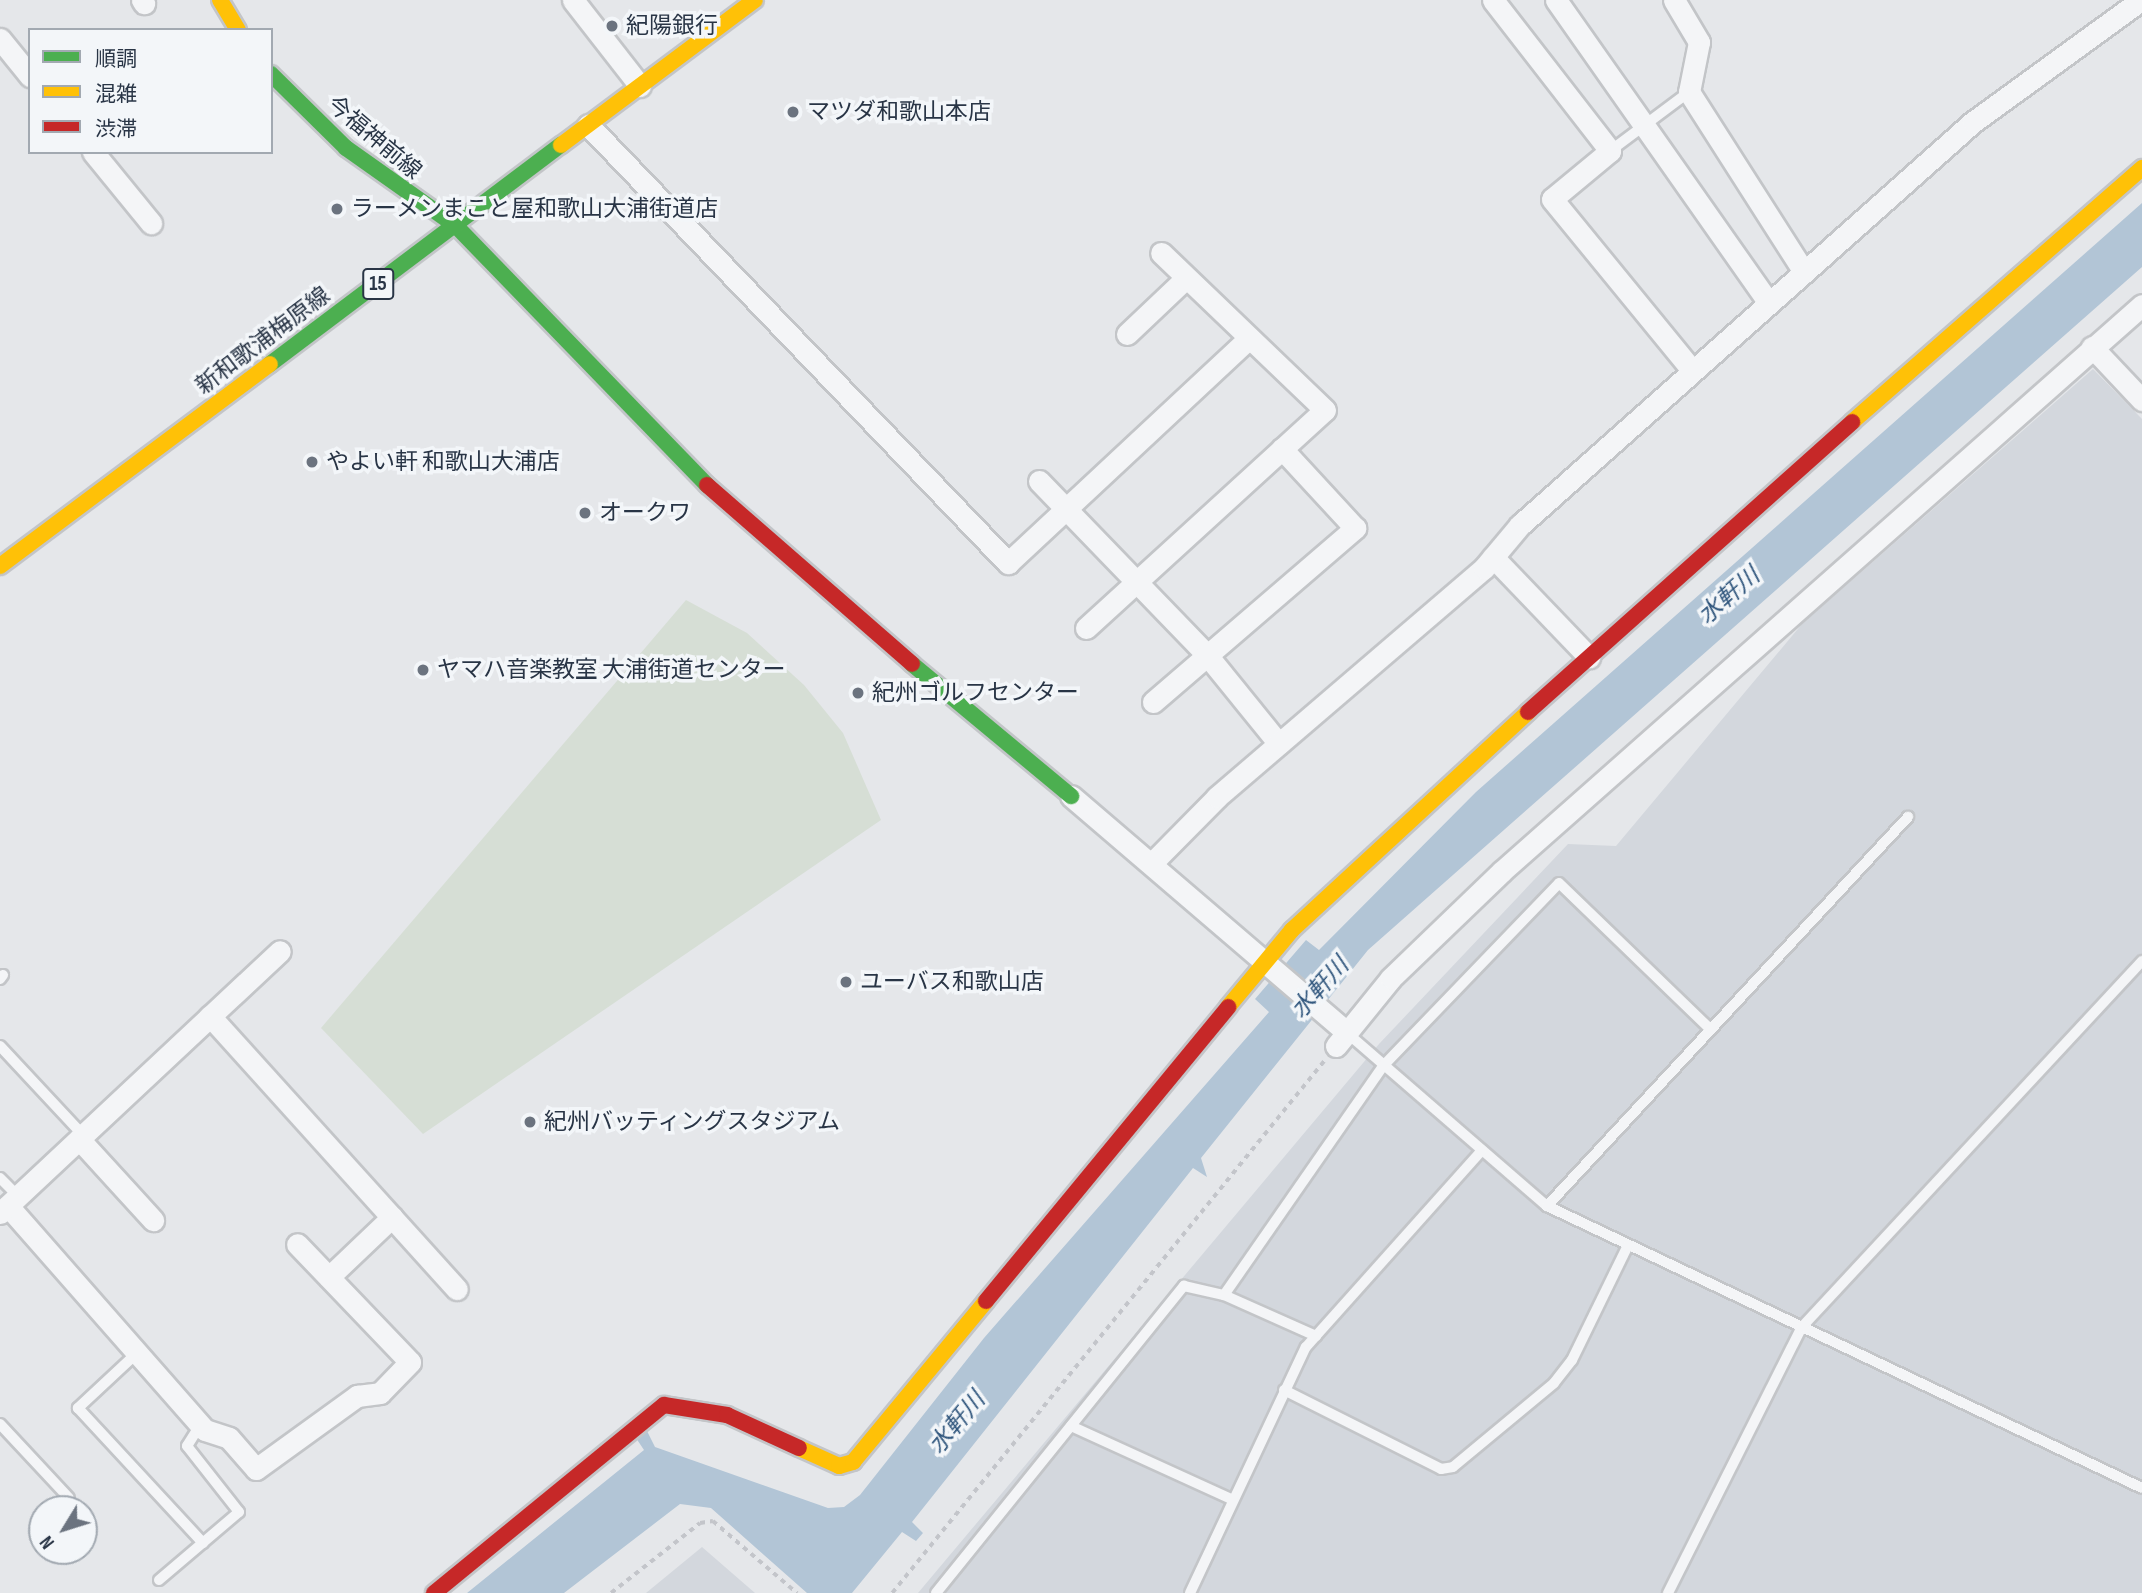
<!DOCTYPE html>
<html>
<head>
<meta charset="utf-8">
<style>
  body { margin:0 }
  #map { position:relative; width:2142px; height:1593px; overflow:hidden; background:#e5e7ea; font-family:"Sofia Sans Condensed","Noto Sans JP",sans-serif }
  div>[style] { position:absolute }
  .built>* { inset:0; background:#d3d7dd }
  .green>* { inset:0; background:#d6ded5 }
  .water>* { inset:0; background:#b2c5d6 }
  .path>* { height:3.5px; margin-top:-1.75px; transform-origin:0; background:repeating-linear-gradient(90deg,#c3c5ca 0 5px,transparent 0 10px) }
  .roads { filter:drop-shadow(2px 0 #c3c5c8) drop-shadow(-2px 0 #c3c5c8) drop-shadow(0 2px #c3c5c8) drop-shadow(0 -2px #c3c5c8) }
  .lane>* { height:10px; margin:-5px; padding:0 5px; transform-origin:5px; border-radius:5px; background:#f4f5f7 }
  .street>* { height:21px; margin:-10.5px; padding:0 10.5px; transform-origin:10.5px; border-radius:10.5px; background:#f4f5f7 }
  .fast>* { height:16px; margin:-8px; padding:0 8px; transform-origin:8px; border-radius:8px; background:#4caf50 }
  .slow>* { height:16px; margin:-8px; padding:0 8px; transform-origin:8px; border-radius:8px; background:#ffc107 }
  .jam>* { height:16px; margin:-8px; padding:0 8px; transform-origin:8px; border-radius:8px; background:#c62828 }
  .dots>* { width:19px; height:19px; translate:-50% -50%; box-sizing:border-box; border:4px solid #f3f6f9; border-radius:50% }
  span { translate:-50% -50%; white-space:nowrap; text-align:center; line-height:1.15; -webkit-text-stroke:7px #f3f6f9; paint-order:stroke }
  .shield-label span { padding:2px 5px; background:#f3f6f9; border:2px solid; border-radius:5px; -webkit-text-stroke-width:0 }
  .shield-label { font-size:21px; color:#293546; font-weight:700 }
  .poi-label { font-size:23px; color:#293546 }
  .left { translate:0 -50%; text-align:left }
  .street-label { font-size:23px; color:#293546 }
  .water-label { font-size:24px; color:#30567d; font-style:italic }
  .legend { position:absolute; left:28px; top:28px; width:245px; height:126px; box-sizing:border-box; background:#f3f6f9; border:2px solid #a2a9b1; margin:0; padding:9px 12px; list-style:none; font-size:21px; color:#293546 }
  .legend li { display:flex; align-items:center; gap:14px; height:35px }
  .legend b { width:35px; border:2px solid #a2a9b1 }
  .north { position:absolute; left:28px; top:1495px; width:70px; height:70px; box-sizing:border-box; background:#f3f6f9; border:2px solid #a2a9b1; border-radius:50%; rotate:232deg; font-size:19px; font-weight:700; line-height:28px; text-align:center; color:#293546 }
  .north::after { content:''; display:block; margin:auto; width:24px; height:32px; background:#6b737f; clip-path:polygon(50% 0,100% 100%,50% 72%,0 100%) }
</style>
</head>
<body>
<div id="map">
  <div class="built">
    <div style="clip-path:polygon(2093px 369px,2142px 419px,2142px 1593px,918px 1593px,1379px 1044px,1568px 844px,1616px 846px,1802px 624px)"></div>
    <div style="clip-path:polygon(702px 1547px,755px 1593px,646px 1593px)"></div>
  </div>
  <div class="green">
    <div style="clip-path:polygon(686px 600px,747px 633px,804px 685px,843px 733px,881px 820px,423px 1134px,321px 1028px)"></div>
  </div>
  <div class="water">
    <div style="clip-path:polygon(2142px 203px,2142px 267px,1368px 950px,1201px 1158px,1207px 1177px,1193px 1168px,912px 1522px,923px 1533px,916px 1541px,902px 1532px,852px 1593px,807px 1593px,711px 1508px,680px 1504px,564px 1593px,467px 1593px,644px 1450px,636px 1438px,647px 1431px,655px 1447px,828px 1508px,844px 1507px,860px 1495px,984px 1338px,1269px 1012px,1255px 999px,1306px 940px,1319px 950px,1476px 792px)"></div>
  </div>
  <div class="path">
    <div style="left:611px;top:1593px;width:113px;rotate:-38.2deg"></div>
    <div style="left:700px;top:1523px;width:13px;rotate:-9deg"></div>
    <div style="left:713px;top:1521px;width:111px;rotate:40.6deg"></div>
    <div style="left:892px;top:1593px;width:685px;rotate:-50.92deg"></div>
  </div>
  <div class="roads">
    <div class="lane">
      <div style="left:1610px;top:151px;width:99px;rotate:-36.8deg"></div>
      <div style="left:0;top:979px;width:5px;rotate:-53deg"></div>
      <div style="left:1346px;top:1032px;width:266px;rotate:40.9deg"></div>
      <div style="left:1547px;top:1206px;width:658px;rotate:25.36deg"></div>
      <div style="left:0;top:1046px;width:122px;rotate:47deg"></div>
      <div style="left:0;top:1178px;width:25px;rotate:45deg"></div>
      <div style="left:1547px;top:1206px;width:531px;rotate:-47.14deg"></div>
      <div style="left:1224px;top:1295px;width:280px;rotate:-55.2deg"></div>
      <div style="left:1384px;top:1065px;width:252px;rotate:-46.1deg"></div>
      <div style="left:1559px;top:883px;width:211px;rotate:44deg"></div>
      <div style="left:137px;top:1353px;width:81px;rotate:137deg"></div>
      <div style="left:78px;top:1408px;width:184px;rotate:47.2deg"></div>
      <div style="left:1284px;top:1390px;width:176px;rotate:26.7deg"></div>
      <div style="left:1441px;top:1469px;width:12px;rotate:-9deg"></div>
      <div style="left:1453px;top:1467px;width:131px;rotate:-39.7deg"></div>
      <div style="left:1554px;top:1383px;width:29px;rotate:-52deg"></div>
      <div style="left:1572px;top:1360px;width:128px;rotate:-64deg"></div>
      <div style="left:0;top:1424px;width:101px;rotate:47deg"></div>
      <div style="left:1071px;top:1426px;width:176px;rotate:24.5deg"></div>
      <div style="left:159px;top:1580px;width:105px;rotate:-40.4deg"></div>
      <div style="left:239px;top:1512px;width:84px;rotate:-128.2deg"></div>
      <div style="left:187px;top:1446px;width:25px;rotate:-58deg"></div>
      <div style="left:936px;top:1593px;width:395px;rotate:-51.1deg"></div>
      <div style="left:1184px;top:1286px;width:41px;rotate:12.7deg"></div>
      <div style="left:1224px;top:1295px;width:101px;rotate:24deg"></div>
      <div style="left:1190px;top:1593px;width:272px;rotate:-64.8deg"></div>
      <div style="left:1306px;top:1347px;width:264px;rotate:-48.2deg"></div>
      <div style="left:1668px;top:1593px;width:297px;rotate:-63.3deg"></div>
      <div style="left:1801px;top:1328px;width:501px;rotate:-47.1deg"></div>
    </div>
    <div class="street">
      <div style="left:142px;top:0;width:4px;rotate:56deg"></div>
      <div style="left:573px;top:0;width:109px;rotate:52.1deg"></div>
      <div style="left:1493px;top:0;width:191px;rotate:52.2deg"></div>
      <div style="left:1610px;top:151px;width:75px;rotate:140.4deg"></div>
      <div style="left:1552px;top:199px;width:222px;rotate:50.7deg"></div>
      <div style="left:1556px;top:0;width:370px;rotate:54.9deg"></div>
      <div style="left:1674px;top:0;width:49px;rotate:59.2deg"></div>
      <div style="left:1699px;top:42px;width:51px;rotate:101.3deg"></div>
      <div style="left:1689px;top:92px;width:214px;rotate:57.4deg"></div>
      <div style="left:0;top:39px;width:48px;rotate:51deg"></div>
      <div style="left:588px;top:125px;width:607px;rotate:46.2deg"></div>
      <div style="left:1008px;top:563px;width:330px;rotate:-43deg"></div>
      <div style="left:93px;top:152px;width:92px;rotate:50.8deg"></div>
      <div style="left:1127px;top:334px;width:81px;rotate:-43.5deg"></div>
      <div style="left:2092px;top:347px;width:73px;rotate:46.7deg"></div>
      <div style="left:1039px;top:481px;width:242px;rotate:46deg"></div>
      <div style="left:1207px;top:655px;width:114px;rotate:51deg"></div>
      <div style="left:1493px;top:557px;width:139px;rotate:46.2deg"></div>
      <div style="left:1086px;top:628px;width:323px;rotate:-42.4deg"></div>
      <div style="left:1325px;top:410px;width:227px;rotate:-136.2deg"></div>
      <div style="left:1153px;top:702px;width:267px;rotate:-40.7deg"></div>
      <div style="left:1355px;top:528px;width:108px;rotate:-132.7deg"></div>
      <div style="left:1071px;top:796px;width:362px;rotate:40.6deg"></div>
      <div style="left:1152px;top:863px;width:93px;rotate:-45.4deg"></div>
      <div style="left:1217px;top:797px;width:352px;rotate:-40.6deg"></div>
      <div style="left:1484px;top:568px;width:56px;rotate:-50.1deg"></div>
      <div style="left:1520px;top:525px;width:606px;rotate:-41.66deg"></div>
      <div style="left:1973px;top:122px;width:208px;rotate:-36deg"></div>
      <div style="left:210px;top:1016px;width:368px;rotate:47.9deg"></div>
      <div style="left:1336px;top:1046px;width:87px;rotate:-51deg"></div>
      <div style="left:1391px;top:978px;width:153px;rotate:-43.9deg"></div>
      <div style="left:1501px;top:872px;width:856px;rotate:-41.49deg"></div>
      <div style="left:79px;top:1139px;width:110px;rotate:47.6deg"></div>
      <div style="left:8px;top:1206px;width:298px;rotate:48.7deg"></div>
      <div style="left:205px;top:1430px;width:25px;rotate:18deg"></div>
      <div style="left:229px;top:1438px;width:41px;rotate:48.9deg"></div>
      <div style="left:256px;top:1469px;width:125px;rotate:-35.9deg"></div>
      <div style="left:357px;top:1396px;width:23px;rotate:-7deg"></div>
      <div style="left:380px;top:1393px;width:43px;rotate:-45.9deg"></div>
      <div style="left:410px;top:1362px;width:163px;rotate:-133.8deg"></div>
      <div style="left:0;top:1213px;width:383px;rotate:-43.1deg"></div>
      <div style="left:329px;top:1277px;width:87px;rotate:-43.6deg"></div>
    </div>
    <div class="fast">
      <div style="left:271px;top:74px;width:105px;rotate:44.6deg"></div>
      <div style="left:346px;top:148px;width:135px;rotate:35.3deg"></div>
      <div style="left:456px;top:226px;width:361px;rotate:45.9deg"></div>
      <div style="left:270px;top:364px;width:364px;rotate:-37deg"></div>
      <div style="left:912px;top:664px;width:207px;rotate:39.7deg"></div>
    </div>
    <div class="slow">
      <div style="left:220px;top:0;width:35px;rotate:59deg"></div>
      <div style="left:561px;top:145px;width:242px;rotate:-36.8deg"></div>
      <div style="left:1852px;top:422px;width:386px;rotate:-41.2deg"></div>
      <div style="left:0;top:566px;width:337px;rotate:-36.8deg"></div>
      <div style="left:1228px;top:1007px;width:100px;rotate:-50.3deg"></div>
      <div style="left:1292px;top:930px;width:321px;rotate:-42.7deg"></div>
      <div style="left:799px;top:1448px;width:44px;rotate:24.2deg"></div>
      <div style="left:839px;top:1466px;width:15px;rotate:-16deg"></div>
      <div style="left:853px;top:1462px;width:209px;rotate:-50.4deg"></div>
    </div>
    <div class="jam">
      <div style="left:707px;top:485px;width:272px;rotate:41.1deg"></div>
      <div style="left:1528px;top:712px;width:435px;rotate:-41.8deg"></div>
      <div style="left:986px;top:1301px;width:381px;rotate:-50.5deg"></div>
      <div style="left:434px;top:1593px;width:297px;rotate:-39.3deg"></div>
      <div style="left:664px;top:1405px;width:64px;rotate:9deg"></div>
      <div style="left:727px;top:1415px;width:79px;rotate:24.6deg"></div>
    </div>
  </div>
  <div class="dots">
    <div style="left:612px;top:26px;background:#6b737f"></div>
    <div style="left:793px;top:112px;background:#6b737f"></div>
    <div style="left:337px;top:209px;background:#6b737f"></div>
    <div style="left:312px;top:462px;background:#6b737f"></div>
    <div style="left:585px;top:513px;background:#6b737f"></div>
    <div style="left:423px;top:670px;background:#6b737f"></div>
    <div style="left:858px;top:693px;background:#6b737f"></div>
    <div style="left:846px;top:982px;background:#6b737f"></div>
    <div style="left:530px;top:1122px;background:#6b737f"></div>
  </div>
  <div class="shield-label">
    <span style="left:378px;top:284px">15</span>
  </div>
  <div class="poi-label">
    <span class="left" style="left:626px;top:26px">紀陽銀行</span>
    <span class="left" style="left:807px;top:112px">マツダ和歌山本店</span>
    <span class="left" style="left:351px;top:209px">ラーメンまこと屋和歌山大浦街道店</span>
    <span class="left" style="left:326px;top:462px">やよい軒 和歌山大浦店</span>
    <span class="left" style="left:599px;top:513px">オークワ</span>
    <span class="left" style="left:437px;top:670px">ヤマハ音楽教室 大浦街道センター</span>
    <span class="left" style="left:872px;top:693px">紀州ゴルフセンター</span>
    <span class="left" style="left:860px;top:982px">ユーバス和歌山店</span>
    <span class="left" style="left:544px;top:1122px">紀州バッティングスタジアム</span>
  </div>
  <div class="street-label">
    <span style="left:374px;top:138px;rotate:40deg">今福神前線</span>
    <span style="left:263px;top:341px;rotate:-37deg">新和歌浦梅原線</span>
  </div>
  <div class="water-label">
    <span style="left:1729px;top:596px;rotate:-41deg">水軒川</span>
    <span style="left:1320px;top:988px;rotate:-48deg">水軒川</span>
    <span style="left:957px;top:1423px;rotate:-50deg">水軒川</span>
  </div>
  <ul class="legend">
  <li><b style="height:9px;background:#4caf50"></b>順調</li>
  <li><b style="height:9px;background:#ffc107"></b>混雑</li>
  <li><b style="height:9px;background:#c62828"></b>渋滞</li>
  </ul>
  <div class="north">N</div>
</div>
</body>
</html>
